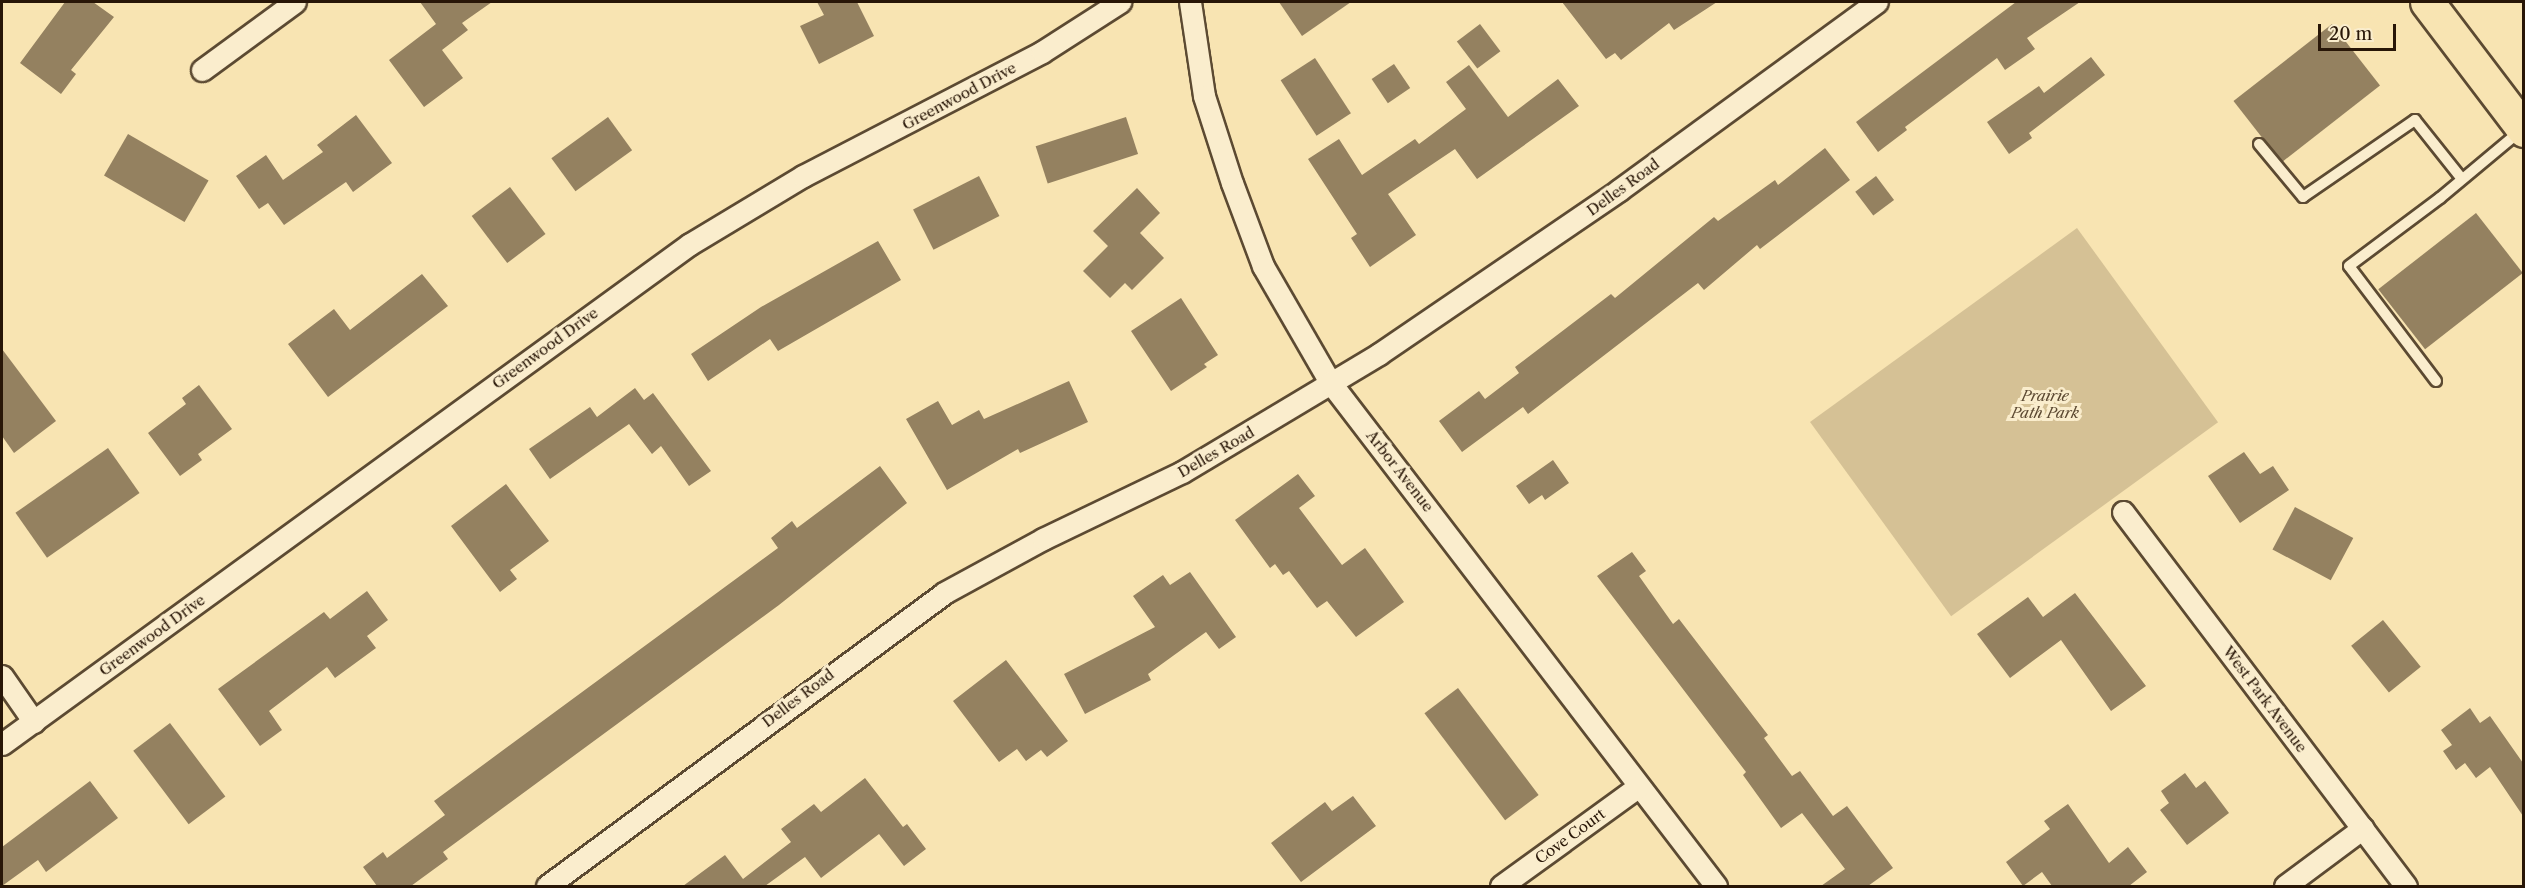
<!DOCTYPE html>
<html>
<head>
<meta charset="utf-8">
<style>
  body { margin:0 }
  #map { position:relative; width:2525px; height:888px; overflow:hidden; background:#f8e4b2; font-family:"Libre Caslon Text",serif }
  div>[style] { position:absolute }
  .green>* { inset:0; background:#d5c195; transform-origin:0 0 }
  .building>* { inset:0; background:#948160; transform-origin:0 0 }
  .roads { filter:drop-shadow(2px 0 #5c4a32) drop-shadow(-2px 0 #5c4a32) drop-shadow(0 2px #5c4a32) drop-shadow(0 -2px #5c4a32) }
  .lane>* { height:10px; margin:-5px; padding:0 5px; transform-origin:5px; border-radius:5px; background:#faedcd }
  .street>* { height:21px; margin:-10.5px; padding:0 10.5px; transform-origin:10.5px; border-radius:10.5px; background:#faedcd }
  .primary>* { height:33px; margin:-16.5px; padding:0 16.5px; transform-origin:16.5px; border-radius:16.5px; background:#f8e4b2 }
  span { translate:-50% -50%; white-space:nowrap; text-align:center; line-height:1.15; -webkit-text-stroke:6px #faedcd; paint-order:stroke }
  .street-label { font-size:15px; color:#281607 }
  .park-label { font-size:15px; color:#5c4932; font-style:italic }
  .frame { position:absolute; inset:0; border:3px solid #281607; pointer-events:none }
  .scale { position:absolute; left:2318px; top:24px; width:78px; height:27px; box-sizing:border-box; border:3px solid #281607; border-top:0; padding-left:8px; font-size:18px; line-height:21px; white-space:nowrap; color:#281607; -webkit-text-stroke:4px #faedcd; paint-order:stroke }
</style>
</head>
<body>
<div id="map">
  <div class="green">
    <div style="left:2077px;top:228px;width:240px;height:330px;rotate:54deg"></div>
  </div>
  <div class="building">
    <div style="clip-path:polygon(65px 2px,93px 2px,114px 17px,71px 70px,76px 74px,61px 94px,20px 63px)"></div>
    <div style="clip-path:polygon(420px 2px,492px 2px,462px 23px,468px 30px,442px 50px,463px 78px,424px 107px,389px 60px,436px 24px)"></div>
    <div style="clip-path:polygon(817px 2px,857px 2px,874px 36px,819px 64px,800px 26px,824px 15px)"></div>
    <div style="clip-path:polygon(1279px 2px,1351px 2px,1302px 36px)"></div>
    <div style="clip-path:polygon(1562px 2px,1717px 2px,1674px 30px,1669px 23px,1621px 60px,1615px 53px,1606px 59px)"></div>
    <div style="clip-path:polygon(2016px 2px,2080px 2px,2027px 38px,2035px 49px,2005px 70px,1997px 58px,1905px 127px,1907px 130px,1878px 152px,1856px 122px)"></div>
    <div style="left:1480px;top:24px;width:34px;height:29px;rotate:53deg"></div>
    <div style="left:2332px;top:24px;width:78px;height:125px;rotate:52deg"></div>
    <div style="clip-path:polygon(2091px 57px,2105px 75px,2029px 133px,2032px 138px,2009px 154px,1987px 122px,2039px 86px,2044px 93px)"></div>
    <div style="left:1315px;top:58px;width:66px;height:41px;rotate:57deg"></div>
    <div style="left:1394px;top:64px;width:29px;height:27px;rotate:56deg"></div>
    <div style="clip-path:polygon(1469px 65px,1508px 117px,1558px 79px,1579px 106px,1477px 179px,1455px 149px,1388px 194px,1416px 235px,1370px 267px,1351px 238px,1357px 234px,1308px 159px,1339px 139px,1362px 175px,1415px 139px,1419px 144px,1466px 109px,1446px 82px)"></div>
    <div style="clip-path:polygon(356px 115px,392px 163px,353px 192px,346px 182px,284px 225px,268px 203px,259px 209px,236px 176px,266px 155px,283px 180px,323px 152px,317px 145px)"></div>
    <div style="left:608px;top:117px;width:41px;height:70px;rotate:54deg"></div>
    <div style="left:1126px;top:117px;width:39px;height:95px;rotate:72deg"></div>
    <div style="left:128px;top:134px;width:93px;height:48px;rotate:30deg"></div>
    <div style="clip-path:polygon(1825px 148px,1850px 180px,1760px 249px,1757px 245px,1704px 290px,1698px 283px,1528px 414px,1523px 407px,1462px 452px,1439px 421px,1479px 391px,1485px 399px,1519px 373px,1515px 367px,1611px 294px,1615px 298px,1714px 217px,1718px 221px,1775px 180px,1778px 185px)"></div>
    <div style="left:979px;top:176px;width:45px;height:74px;rotate:63deg"></div>
    <div style="left:1876px;top:176px;width:30px;height:26px;rotate:53deg"></div>
    <div style="left:510px;top:187px;width:59px;height:48px;rotate:53deg"></div>
    <div style="clip-path:polygon(1137px 188px,1160px 213px,1140px 233px,1164px 258px,1132px 290px,1125px 283px,1110px 298px,1083px 271px,1108px 246px,1093px 231px)"></div>
    <div style="left:2476px;top:213px;width:76px;height:124px;rotate:52deg"></div>
    <div style="clip-path:polygon(878px 241px,901px 280px,778px 351px,770px 339px,708px 381px,691px 354px,761px 307px)"></div>
    <div style="clip-path:polygon(422px 274px,448px 306px,328px 397px,288px 344px,334px 309px,350px 330px)"></div>
    <div style="clip-path:polygon(1181px 298px,1218px 355px,1204px 364px,1207px 367px,1171px 391px,1131px 331px)"></div>
    <div style="clip-path:polygon(2px 349px,56px 421px,14px 453px,2px 436px)"></div>
    <div style="clip-path:polygon(1069px 381px,1088px 422px,1020px 453px,1018px 449px,947px 490px,906px 419px,938px 401px,952px 425px,979px 410px,984px 419px)"></div>
    <div style="clip-path:polygon(199px 385px,232px 429px,198px 454px,202px 460px,180px 476px,148px 433px,186px 404px,182px 398px)"></div>
    <div style="clip-path:polygon(635px 388px,644px 400px,653px 393px,711px 471px,689px 486px,661px 446px,652px 454px,629px 424px,550px 479px,529px 449px,590px 407px,597px 417px)"></div>
    <div style="left:108px;top:448px;width:55px;height:113px;rotate:55deg"></div>
    <div style="clip-path:polygon(2244px 452px,2260px 474px,2273px 466px,2289px 490px,2240px 523px,2208px 476px)"></div>
    <div style="clip-path:polygon(1553px 460px,1569px 483px,1545px 500px,1542px 495px,1529px 504px,1516px 486px)"></div>
    <div style="clip-path:polygon(880px 466px,907px 503px,779px 605px,443px 852px,448px 859px,411px 886px,377px 886px,363px 867px,383px 852px,387px 858px,445px 815px,434px 801px,778px 548px,771px 538px,792px 521px,797px 528px)"></div>
    <div style="clip-path:polygon(1298px 474px,1315px 496px,1299px 508px,1342px 565px,1365px 548px,1404px 602px,1356px 637px,1327px 601px,1317px 608px,1289px 571px,1283px 575px,1275px 564px,1270px 568px,1235px 520px)"></div>
    <div style="clip-path:polygon(506px 484px,549px 541px,510px 570px,517px 579px,500px 592px,451px 526px)"></div>
    <div style="left:2295px;top:507px;width:66px;height:48px;rotate:28deg"></div>
    <div style="clip-path:polygon(1632px 552px,1646px 571px,1639px 576px,1673px 624px,1679px 619px,1768px 735px,1764px 738px,1792px 776px,1800px 771px,1833px 816px,1847px 806px,1893px 868px,1868px 886px,1821px 886px,1845px 869px,1802px 813px,1781px 828px,1743px 775px,1746px 772px,1597px 576px)"></div>
    <div style="clip-path:polygon(1190px 572px,1236px 637px,1219px 649px,1206px 632px,1148px 674px,1151px 680px,1085px 714px,1064px 674px,1155px 627px,1133px 596px,1163px 575px,1170px 585px)"></div>
    <div style="clip-path:polygon(367px 591px,388px 620px,367px 636px,376px 648px,335px 678px,327px 667px,269px 711px,282px 730px,260px 746px,218px 689px,324px 612px,330px 619px)"></div>
    <div style="clip-path:polygon(2075px 593px,2146px 686px,2111px 711px,2061px 640px,2010px 678px,1977px 634px,2028px 597px,2043px 617px)"></div>
    <div style="left:2383px;top:620px;width:60px;height:41px;rotate:51deg"></div>
    <div style="clip-path:polygon(1006px 660px,1068px 741px,1047px 757px,1041px 750px,1026px 761px,1017px 749px,999px 762px,953px 701px)"></div>
    <div style="left:1458px;top:688px;width:134px;height:42px;rotate:53deg"></div>
    <div style="clip-path:polygon(2470px 708px,2480px 723px,2490px 716px,2523px 763px,2523px 816px,2490px 767px,2476px 778px,2465px 763px,2456px 770px,2443px 751px,2452px 745px,2441px 730px)"></div>
    <div style="left:170px;top:723px;width:92px;height:46px;rotate:53deg"></div>
    <div style="clip-path:polygon(2185px 773px,2196px 788px,2205px 781px,2229px 813px,2187px 845px,2160px 810px,2169px 803px,2161px 791px)"></div>
    <div style="clip-path:polygon(865px 778px,903px 827px,907px 824px,926px 849px,904px 866px,879px 834px,821px 878px,805px 857px,765px 886px,683px 886px,725px 855px,743px 879px,791px 842px,781px 829px,814px 804px,821px 812px)"></div>
    <div style="clip-path:polygon(90px 781px,118px 818px,46px 872px,38px 860px,2px 886px,2px 847px)"></div>
    <div style="clip-path:polygon(1353px 796px,1376px 826px,1301px 882px,1271px 843px,1325px 802px,1332px 811px)"></div>
    <div style="clip-path:polygon(2068px 804px,2109px 863px,2128px 847px,2147px 872px,2129px 886px,2052px 886px,2042px 872px,2023px 886px,2006px 862px,2050px 829px,2044px 821px)"></div>
  </div>
  <div class="roads">
    <div class="lane">
      <div style="left:2259px;top:144px;width:69px;rotate:50.3deg"></div>
      <div style="left:2303px;top:197px;width:136px;rotate:-34.5deg"></div>
      <div style="left:2415px;top:120px;width:75px;rotate:51.5deg"></div>
      <div style="left:2436px;top:381px;width:144px;rotate:-127.1deg"></div>
      <div style="left:2349px;top:266px;width:114px;rotate:-36.8deg"></div>
      <div style="left:2440px;top:198px;width:104px;rotate:-39.9deg"></div>
    </div>
    <div class="street">
      <div style="left:1190px;top:2px;width:95px;rotate:81.5deg"></div>
      <div style="left:1204px;top:96px;width:91px;rotate:72.2deg"></div>
      <div style="left:1232px;top:183px;width:89px;rotate:69.5deg"></div>
      <div style="left:1263px;top:266px;width:134px;rotate:60deg"></div>
      <div style="left:1330px;top:382px;width:635px;rotate:52.55deg"></div>
      <div style="left:202px;top:70px;width:115px;rotate:-36.2deg"></div>
      <div style="left:2123px;top:512px;width:469px;rotate:52.9deg"></div>
      <div style="left:2px;top:676px;width:56px;rotate:55.2deg"></div>
      <div style="left:2px;top:744px;width:850px;rotate:-36.01deg"></div>
      <div style="left:690px;top:244px;width:132px;rotate:-31deg"></div>
      <div style="left:803px;top:176px;width:269px;rotate:-27.4deg"></div>
      <div style="left:1042px;top:52px;width:93px;rotate:-32.7deg"></div>
      <div style="left:547px;top:886px;width:493px;rotate:-36.4deg"></div>
      <div style="left:944px;top:593px;width:113px;rotate:-28.6deg"></div>
      <div style="left:1043px;top:539px;width:154px;rotate:-25.7deg"></div>
      <div style="left:1182px;top:472px;width:230px;rotate:-30.9deg"></div>
      <div style="left:1379px;top:354px;width:291px;rotate:-34.3deg"></div>
      <div style="left:1619px;top:190px;width:319px;rotate:-36.1deg"></div>
      <div style="left:1501px;top:886px;width:170px;rotate:-35.9deg"></div>
      <div style="left:2285px;top:886px;width:97px;rotate:-36.6deg"></div>
    </div>
    <div class="primary">
      <div style="left:2427px;top:2px;width:161px;rotate:52.8deg"></div>
    </div>
  </div>
  <div class="street-label">
    <span style="left:959px;top:96px;rotate:-28deg">Greenwood Drive</span>
    <span style="left:1623px;top:187px;rotate:-36deg">Delles Road</span>
    <span style="left:545px;top:348px;rotate:-36deg">Greenwood Drive</span>
    <span style="left:1216px;top:452px;rotate:-30deg">Delles Road</span>
    <span style="left:1400px;top:471px;rotate:52deg">Arbor Avenue</span>
    <span style="left:152px;top:635px;rotate:-36deg">Greenwood Drive</span>
    <span style="left:798px;top:698px;rotate:-37deg">Delles Road</span>
    <span style="left:2265px;top:699px;rotate:53deg">West Park Avenue</span>
    <span style="left:1570px;top:836px;rotate:-36deg">Cove Court</span>
  </div>
  <div class="park-label">
    <span style="left:2045px;top:404px">Prairie<br>Path Park</span>
  </div>
  <div class="frame"></div>
  <div class="scale">20 m</div>
</div>
</body>
</html>
